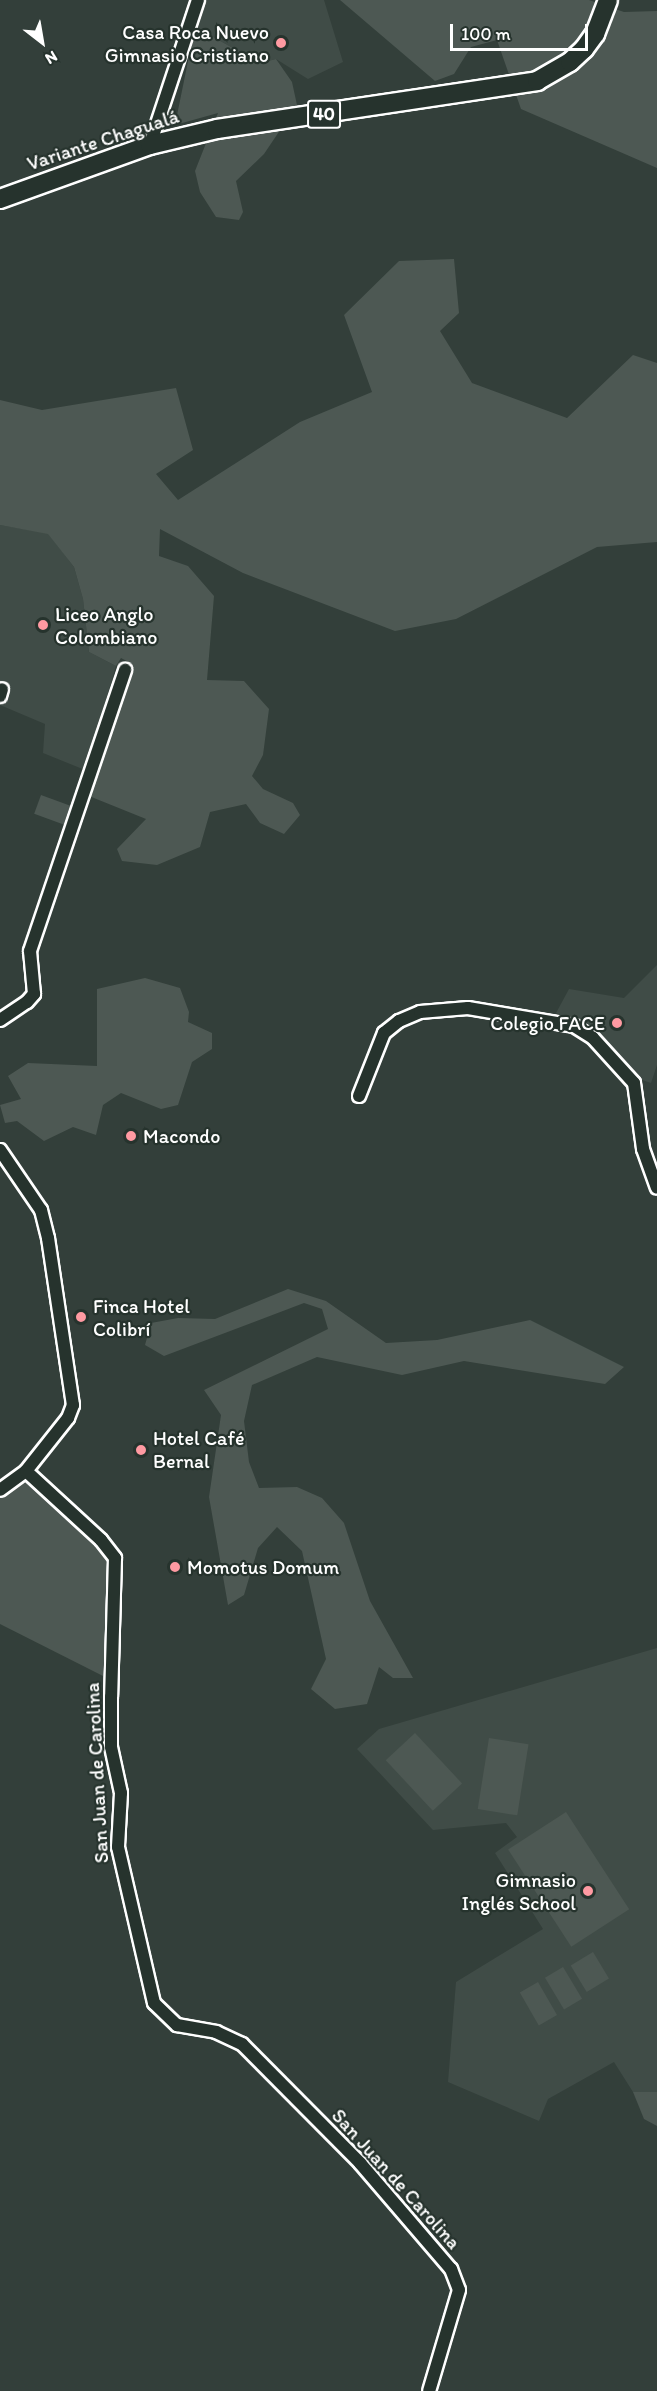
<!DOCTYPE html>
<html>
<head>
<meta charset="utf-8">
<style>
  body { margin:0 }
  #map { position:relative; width:657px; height:2391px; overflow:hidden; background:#333f3a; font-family:Itim,sans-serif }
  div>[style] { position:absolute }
  .built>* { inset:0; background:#404c47 }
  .green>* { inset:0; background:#4d5853; transform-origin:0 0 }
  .roads { filter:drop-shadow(2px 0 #fff) drop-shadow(-2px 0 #fff) drop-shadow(0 2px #fff) drop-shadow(0 -2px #fff) }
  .minor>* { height:12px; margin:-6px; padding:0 6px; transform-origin:6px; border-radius:6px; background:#26332d }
  .highway>* { height:18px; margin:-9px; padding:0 9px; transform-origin:9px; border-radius:9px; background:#26332d }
  .dots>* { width:16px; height:16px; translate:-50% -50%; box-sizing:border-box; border:3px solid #26332d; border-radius:50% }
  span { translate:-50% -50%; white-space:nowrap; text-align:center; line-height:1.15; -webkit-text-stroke:4.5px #26332d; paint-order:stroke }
  .shield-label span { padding:2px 4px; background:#26332d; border:2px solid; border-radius:4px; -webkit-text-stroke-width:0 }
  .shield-label { font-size:18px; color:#fff; font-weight:700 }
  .poi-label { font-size:20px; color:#fff }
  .right { translate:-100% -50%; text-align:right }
  .left { translate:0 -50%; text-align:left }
  .street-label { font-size:20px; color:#fff }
  .north { position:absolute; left:12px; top:12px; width:60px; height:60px; -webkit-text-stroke:4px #26332d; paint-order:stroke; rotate:149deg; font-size:16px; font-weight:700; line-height:24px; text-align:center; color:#fff }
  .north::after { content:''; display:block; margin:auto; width:21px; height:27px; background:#fff; clip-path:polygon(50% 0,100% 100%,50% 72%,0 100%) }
  .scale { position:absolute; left:450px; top:24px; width:138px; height:27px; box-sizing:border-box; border:3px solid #fff; border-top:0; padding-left:8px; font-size:18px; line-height:21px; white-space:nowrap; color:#fff; -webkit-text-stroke:4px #26332d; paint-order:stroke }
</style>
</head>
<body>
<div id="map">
  <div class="built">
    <div style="clip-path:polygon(206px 0,324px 0,343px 62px,308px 79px,276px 59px,260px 63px,195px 27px)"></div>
    <div style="clip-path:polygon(0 525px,48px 533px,74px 567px,83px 599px,89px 652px,116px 666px,85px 770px,43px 753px,45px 724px,0 705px)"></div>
    <div style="clip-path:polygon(657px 965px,657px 1065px,651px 1083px,642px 1080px,600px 1033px,556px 1013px,569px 989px,624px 998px)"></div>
    <div style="clip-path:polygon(657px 1648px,657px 2092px,633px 2092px,614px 2062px,548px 2099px,539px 2121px,448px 2082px,456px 1982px,543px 1929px,495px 1853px,517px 1837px,506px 1823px,433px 1830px,357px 1749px,379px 1729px)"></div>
  </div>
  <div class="green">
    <div style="clip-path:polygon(340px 0,589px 0,624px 12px,657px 11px,657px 168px,521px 109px,497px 40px,471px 47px,454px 74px,435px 81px)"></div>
    <div style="clip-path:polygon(195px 27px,260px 63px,276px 59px,292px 82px,297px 105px,264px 154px,236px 181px,243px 212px,239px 220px,216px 217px,200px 192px,195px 171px,218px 113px,175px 125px)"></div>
    <div style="clip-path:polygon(454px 259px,459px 313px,440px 331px,472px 383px,567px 418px,633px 355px,657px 363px,657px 542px,597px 547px,456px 619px,395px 631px,243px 573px,160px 529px,159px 556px,188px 566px,214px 596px,207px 680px,244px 681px,269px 709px,263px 755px,252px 776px,263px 789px,293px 803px,300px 815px,284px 834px,260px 823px,246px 804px,210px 812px,200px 847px,157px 865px,122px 861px,117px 849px,146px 819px,89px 796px,134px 665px,121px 658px,116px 666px,89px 652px,83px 599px,74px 567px,48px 534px,0 525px,0 400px,42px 410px,176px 388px,193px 450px,156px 474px,178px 500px,300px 422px,372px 392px,344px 315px,399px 261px)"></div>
    <div style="left:41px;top:795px;width:32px;height:20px;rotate:20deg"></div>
    <div style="clip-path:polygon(145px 978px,180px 988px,189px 1012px,188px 1022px,212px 1033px,212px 1049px,192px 1062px,178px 1105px,161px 1109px,121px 1093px,103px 1105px,96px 1135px,73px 1127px,44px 1141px,17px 1121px,5px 1123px,0 1105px,21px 1099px,8px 1076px,28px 1063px,97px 1066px,97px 989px)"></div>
    <div style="clip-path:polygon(288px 1289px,326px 1301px,386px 1343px,437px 1340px,530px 1320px,624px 1367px,605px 1384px,464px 1361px,402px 1375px,317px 1357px,252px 1385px,244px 1421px,249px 1462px,259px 1488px,297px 1487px,322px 1498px,344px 1523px,370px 1601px,413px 1678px,393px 1678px,379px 1667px,367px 1704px,335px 1709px,311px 1689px,326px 1659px,302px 1551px,277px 1527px,258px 1548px,244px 1595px,228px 1605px,209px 1497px,221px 1415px,204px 1390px,328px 1329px,322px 1309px,304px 1303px,164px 1356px,145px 1345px,151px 1323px,178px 1318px,215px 1319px)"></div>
    <div style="clip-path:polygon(31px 1482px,106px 1554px,110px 1580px,103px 1676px,0 1624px,0 1498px,22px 1483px)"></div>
    <div style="left:415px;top:1733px;width:69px;height:40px;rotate:47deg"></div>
    <div style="left:489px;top:1738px;width:40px;height:72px;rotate:9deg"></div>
    <div style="left:566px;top:1812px;width:116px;height:69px;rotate:57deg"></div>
    <div style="left:593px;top:1952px;width:31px;height:26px;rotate:59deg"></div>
    <div style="left:563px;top:1967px;width:37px;height:21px;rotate:59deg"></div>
    <div style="left:538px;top:1982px;width:38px;height:21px;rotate:60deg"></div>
    <div style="clip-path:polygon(633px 2092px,657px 2092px,657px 2126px,644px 2119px)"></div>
  </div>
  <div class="roads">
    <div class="minor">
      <div style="left:150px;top:145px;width:153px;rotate:-71.7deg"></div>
      <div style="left:0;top:696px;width:7px;rotate:-74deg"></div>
      <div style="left:0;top:1020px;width:32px;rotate:-34deg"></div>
      <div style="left:27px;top:1002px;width:11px;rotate:-49deg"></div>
      <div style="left:34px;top:994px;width:43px;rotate:-95.3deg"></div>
      <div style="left:30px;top:951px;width:297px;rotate:-71.3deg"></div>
      <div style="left:359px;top:1096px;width:68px;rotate:-68.4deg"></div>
      <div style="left:384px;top:1033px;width:19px;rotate:-39deg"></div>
      <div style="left:399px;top:1021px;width:23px;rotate:-23deg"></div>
      <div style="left:420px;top:1012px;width:48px;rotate:-4.8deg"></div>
      <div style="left:468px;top:1008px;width:108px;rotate:9.6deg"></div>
      <div style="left:574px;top:1026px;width:22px;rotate:32deg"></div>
      <div style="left:593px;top:1038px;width:61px;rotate:47.7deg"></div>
      <div style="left:634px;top:1083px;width:67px;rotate:82.2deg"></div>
      <div style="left:643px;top:1149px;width:41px;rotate:70.3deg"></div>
      <div style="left:0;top:1150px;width:73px;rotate:55.7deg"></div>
      <div style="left:41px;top:1210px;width:29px;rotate:76deg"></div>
      <div style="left:48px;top:1238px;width:169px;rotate:81.5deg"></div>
      <div style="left:73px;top:1405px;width:14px;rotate:111deg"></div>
      <div style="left:68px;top:1418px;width:68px;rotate:128.4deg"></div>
      <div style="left:26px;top:1471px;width:32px;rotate:144deg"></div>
      <div style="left:26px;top:1471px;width:102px;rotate:42.6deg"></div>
      <div style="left:101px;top:1540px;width:23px;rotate:52deg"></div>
      <div style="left:115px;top:1558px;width:139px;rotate:91.6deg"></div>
      <div style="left:111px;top:1697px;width:50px;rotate:90deg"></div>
      <div style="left:111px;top:1747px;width:47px;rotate:77.7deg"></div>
      <div style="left:121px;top:1793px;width:54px;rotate:93.2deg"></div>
      <div style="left:118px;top:1847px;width:160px;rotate:77deg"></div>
      <div style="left:154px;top:2003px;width:32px;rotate:44deg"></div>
      <div style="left:177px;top:2025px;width:40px;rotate:10deg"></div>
      <div style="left:216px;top:2032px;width:29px;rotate:25deg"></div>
      <div style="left:242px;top:2044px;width:168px;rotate:45.2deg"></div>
      <div style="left:360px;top:2163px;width:140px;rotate:49.4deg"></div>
      <div style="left:451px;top:2269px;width:22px;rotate:69deg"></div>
      <div style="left:459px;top:2290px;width:105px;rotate:106.5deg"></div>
    </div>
    <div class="highway">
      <div style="left:0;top:199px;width:159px;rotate:-19.8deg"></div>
      <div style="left:150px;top:145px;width:69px;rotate:-13.4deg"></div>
      <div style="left:217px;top:129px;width:324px;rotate:-8.5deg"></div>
      <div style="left:537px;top:81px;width:38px;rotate:-30deg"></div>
      <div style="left:570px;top:62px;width:19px;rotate:-43deg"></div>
      <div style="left:584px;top:49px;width:19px;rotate:-54deg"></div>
      <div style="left:595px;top:34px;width:36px;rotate:-69deg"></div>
    </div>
  </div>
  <div class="dots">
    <div style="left:281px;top:43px;background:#ff9aa2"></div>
    <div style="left:43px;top:625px;background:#ff9aa2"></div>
    <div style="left:617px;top:1023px;background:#ff9aa2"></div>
    <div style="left:131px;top:1136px;background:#ff9aa2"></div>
    <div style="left:81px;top:1317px;background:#ff9aa2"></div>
    <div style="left:141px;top:1450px;background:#ff9aa2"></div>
    <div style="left:175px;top:1567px;background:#ff9aa2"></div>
    <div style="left:588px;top:1891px;background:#ff9aa2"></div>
  </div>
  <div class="shield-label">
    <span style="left:324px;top:114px">40</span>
  </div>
  <div class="poi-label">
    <span class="right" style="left:269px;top:44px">Casa Roca Nuevo<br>Gimnasio Cristiano</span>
    <span class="left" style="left:55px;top:626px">Liceo Anglo<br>Colombiano</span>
    <span class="right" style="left:605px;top:1023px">Colegio FACE</span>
    <span class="left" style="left:143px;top:1136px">Macondo</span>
    <span class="left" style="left:93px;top:1318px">Finca Hotel<br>Colibrí</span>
    <span class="left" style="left:153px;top:1450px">Hotel Café<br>Bernal</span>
    <span class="left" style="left:187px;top:1567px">Momotus Domum</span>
    <span class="right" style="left:576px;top:1892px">Gimnasio<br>Inglés School</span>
  </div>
  <div class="street-label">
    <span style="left:103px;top:140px;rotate:-18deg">Variante Chagualá</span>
    <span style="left:97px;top:1773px;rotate:-93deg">San Juan de Carolina</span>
    <span style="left:396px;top:2179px;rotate:48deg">San Juan de Carolina</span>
  </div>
  <div class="north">N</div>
  <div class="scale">100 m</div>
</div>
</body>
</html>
